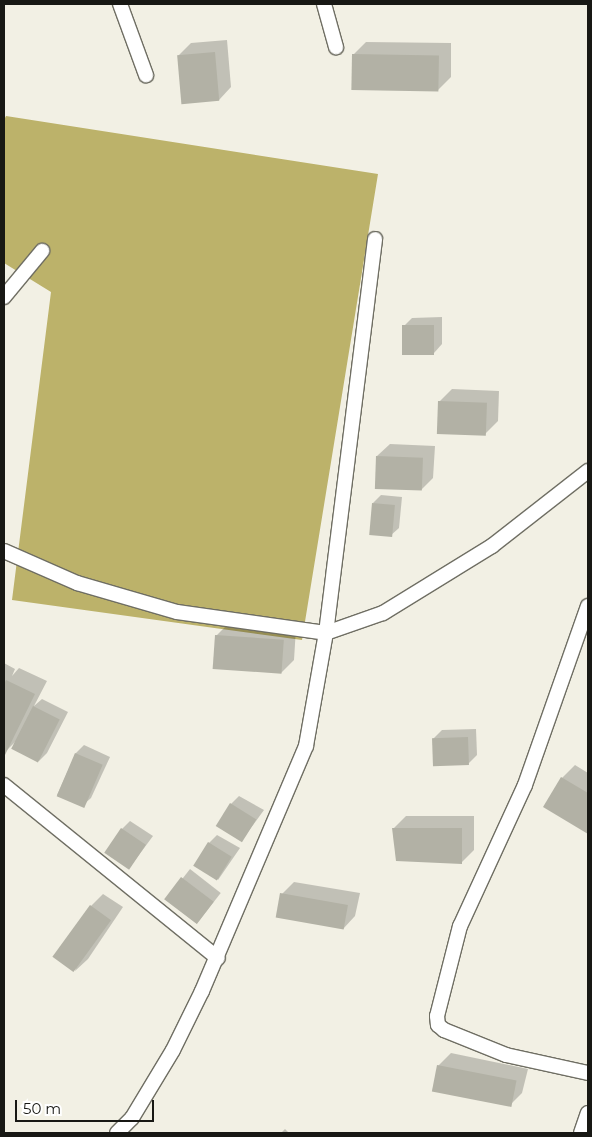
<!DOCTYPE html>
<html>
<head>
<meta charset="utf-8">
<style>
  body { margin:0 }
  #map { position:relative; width:592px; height:1137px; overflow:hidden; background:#f2f0e4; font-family:Montserrat,sans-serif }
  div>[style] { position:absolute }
  .forest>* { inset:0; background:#bcb26a }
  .shadow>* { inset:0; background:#0003; transform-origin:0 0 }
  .building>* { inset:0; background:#b2b1a5; transform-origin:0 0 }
  .roads { filter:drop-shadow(1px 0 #6f6e63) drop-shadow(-1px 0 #6f6e63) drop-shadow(0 1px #6f6e63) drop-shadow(0 -1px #6f6e63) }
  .minor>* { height:14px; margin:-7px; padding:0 7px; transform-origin:7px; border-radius:7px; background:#fff }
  span { translate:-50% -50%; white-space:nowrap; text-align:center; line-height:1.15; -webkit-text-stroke:4.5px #fff; paint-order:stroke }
  .frame { position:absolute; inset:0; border:5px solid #181814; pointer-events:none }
  .scale { position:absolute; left:15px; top:1100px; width:139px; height:22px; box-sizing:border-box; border:2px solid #181814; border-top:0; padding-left:6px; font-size:15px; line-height:18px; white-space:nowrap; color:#181814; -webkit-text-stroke:4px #fff; paint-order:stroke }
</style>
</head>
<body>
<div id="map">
  <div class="forest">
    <div style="clip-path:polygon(6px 116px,378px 174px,302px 640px,12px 600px,51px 292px,4px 263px,4px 120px)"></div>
  </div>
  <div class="shadow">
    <div style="clip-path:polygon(227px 40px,231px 87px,219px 100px,178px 56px,191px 43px)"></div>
    <div style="clip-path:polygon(366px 42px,451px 43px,451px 77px,438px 90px,353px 55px)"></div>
    <div style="clip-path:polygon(442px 317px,442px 344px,434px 353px,404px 326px,412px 318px)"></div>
    <div style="clip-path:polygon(452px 389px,499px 391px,498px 421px,485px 434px,439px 402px)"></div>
    <div style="clip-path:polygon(390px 444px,435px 446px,433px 478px,421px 490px,377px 456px)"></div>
    <div style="clip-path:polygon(381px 495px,402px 497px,399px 528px,390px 536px,373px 503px)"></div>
    <div style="clip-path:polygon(229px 623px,296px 628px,294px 660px,281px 673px,216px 636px)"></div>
    <div style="clip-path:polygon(4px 663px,15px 669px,12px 676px,19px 668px,47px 681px,34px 706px,42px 699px,68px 712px,47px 753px,39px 761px,16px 741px,4px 753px)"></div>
    <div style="clip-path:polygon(476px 729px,477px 755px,468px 764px,433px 739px,442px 730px)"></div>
    <div style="clip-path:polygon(84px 745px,110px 757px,91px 798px,82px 806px,57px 795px,76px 753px)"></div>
    <div style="clip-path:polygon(575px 765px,588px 773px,588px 832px,545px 806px,562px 778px)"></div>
    <div style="clip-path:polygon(239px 796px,264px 810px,242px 840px,231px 804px)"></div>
    <div style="clip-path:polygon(406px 816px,474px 816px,474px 850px,461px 863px,394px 828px)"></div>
    <div style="clip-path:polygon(130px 821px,153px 836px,130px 867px,122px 829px)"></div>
    <div style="clip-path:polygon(217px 835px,240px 848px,218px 880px,209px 843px)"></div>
    <div style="left:190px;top:869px;width:39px;height:39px;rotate:38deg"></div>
    <div style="clip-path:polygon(294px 882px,360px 893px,355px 916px,343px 929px,282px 894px)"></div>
    <div style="clip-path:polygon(103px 894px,123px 907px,88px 959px,75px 971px,91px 906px)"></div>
    <div style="clip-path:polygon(451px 1053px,528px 1069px,522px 1093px,509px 1106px,438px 1066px)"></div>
    <div style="clip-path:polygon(285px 1129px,289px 1133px,281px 1133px)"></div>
  </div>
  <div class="building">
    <div style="left:215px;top:52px;width:49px;height:38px;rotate:85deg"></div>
    <div style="left:352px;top:54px;width:87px;height:36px;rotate:1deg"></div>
    <div style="left:402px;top:325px;width:32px;height:30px"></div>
    <div style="left:438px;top:401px;width:49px;height:33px;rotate:2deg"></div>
    <div style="left:376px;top:456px;width:47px;height:33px;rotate:2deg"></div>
    <div style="left:372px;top:503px;width:23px;height:32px;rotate:5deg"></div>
    <div style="left:215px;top:635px;width:69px;height:34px;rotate:4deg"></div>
    <div style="clip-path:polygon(6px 680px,35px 694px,4px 757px,4px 684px)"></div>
    <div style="left:33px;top:706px;width:30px;height:48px;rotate:27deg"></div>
    <div style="left:468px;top:737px;width:28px;height:36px;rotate:88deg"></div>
    <div style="left:75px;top:753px;width:30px;height:47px;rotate:23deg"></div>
    <div style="clip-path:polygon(561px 777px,588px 793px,588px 834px,543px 807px)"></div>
    <div style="left:230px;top:803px;width:31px;height:27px;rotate:32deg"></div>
    <div style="left:121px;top:828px;width:30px;height:30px;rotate:34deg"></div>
    <div style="clip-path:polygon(392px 828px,462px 828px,462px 864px,396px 861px)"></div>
    <div style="left:208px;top:842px;width:28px;height:28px;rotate:32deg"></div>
    <div style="left:181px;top:877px;width:41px;height:28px;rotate:37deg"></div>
    <div style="left:280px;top:893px;width:69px;height:25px;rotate:10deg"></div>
    <div style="left:90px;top:905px;width:26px;height:64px;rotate:36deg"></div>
    <div style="left:437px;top:1065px;width:81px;height:27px;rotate:11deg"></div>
  </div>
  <div class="roads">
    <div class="minor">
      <div style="left:120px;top:4px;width:76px;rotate:69.9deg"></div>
      <div style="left:324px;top:4px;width:45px;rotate:74.4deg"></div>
      <div style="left:4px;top:297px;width:60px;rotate:-50.4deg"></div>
      <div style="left:4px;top:551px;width:80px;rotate:23.7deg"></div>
      <div style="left:77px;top:583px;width:104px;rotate:16.2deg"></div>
      <div style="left:177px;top:612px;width:150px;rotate:8deg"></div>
      <div style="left:326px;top:633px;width:60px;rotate:-19.3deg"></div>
      <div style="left:383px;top:613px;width:128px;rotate:-31.6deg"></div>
      <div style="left:492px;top:546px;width:122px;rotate:-38deg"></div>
      <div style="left:588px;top:606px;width:190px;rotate:109.4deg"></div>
      <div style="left:525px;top:785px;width:155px;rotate:114.7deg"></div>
      <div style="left:460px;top:926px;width:93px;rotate:104.3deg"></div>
      <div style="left:437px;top:1016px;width:9px;rotate:84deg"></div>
      <div style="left:438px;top:1025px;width:8px;rotate:40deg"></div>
      <div style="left:444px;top:1030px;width:67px;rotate:22deg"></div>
      <div style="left:506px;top:1055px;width:84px;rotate:12.4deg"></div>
      <div style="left:4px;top:785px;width:275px;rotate:39deg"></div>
      <div style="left:117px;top:1133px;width:21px;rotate:-45deg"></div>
      <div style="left:132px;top:1118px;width:79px;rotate:-58.9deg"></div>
      <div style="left:173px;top:1050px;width:66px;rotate:-63.8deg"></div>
      <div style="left:202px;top:991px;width:266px;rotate:-67deg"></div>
      <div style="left:306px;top:746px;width:115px;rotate:-80deg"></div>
      <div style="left:326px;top:633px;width:397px;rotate:-82.9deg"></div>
      <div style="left:581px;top:1133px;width:21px;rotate:-71deg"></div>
    </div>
  </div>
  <div class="frame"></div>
  <div class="scale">50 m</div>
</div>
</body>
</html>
